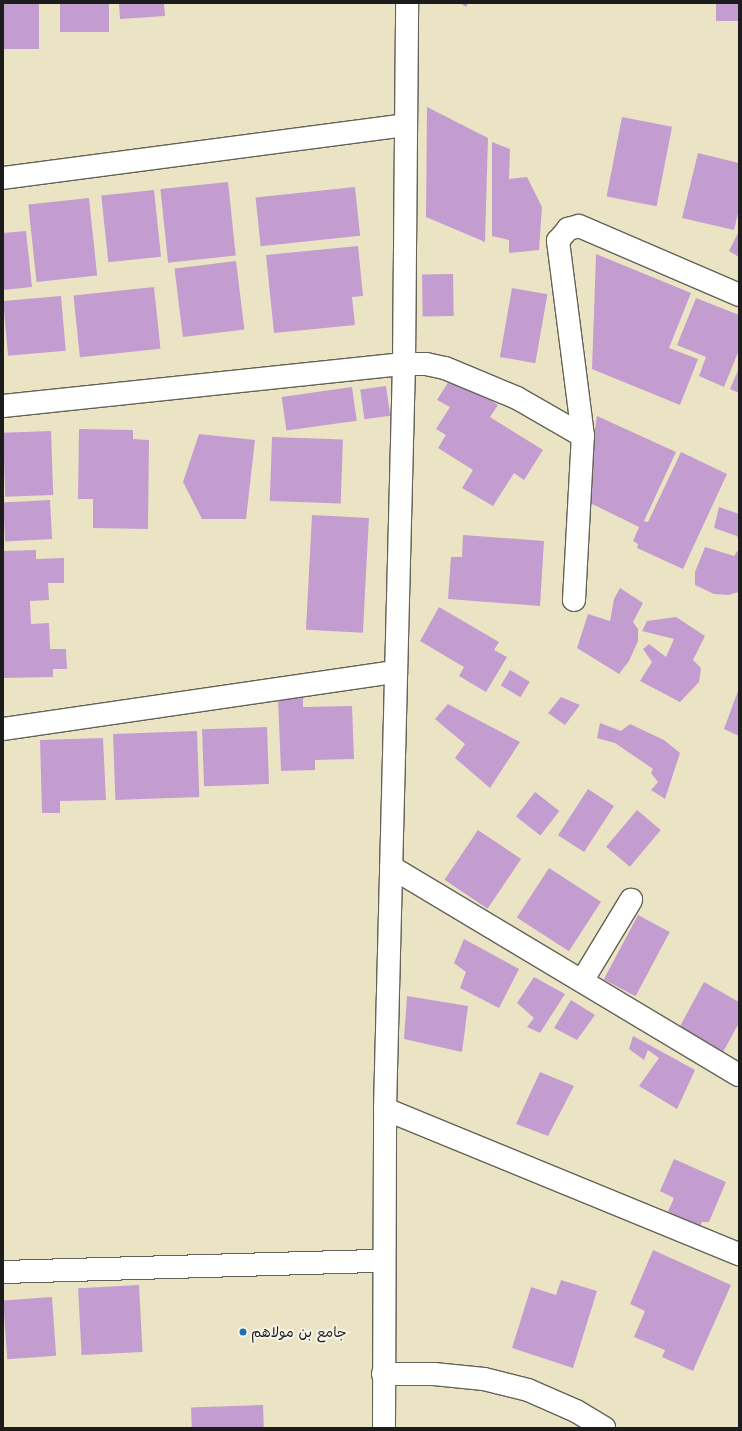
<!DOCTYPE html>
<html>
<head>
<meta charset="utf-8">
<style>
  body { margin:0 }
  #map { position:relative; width:742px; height:1431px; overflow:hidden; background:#eae4c5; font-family:"Shantell Sans","Playpen Sans Arabic",sans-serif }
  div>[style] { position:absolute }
  .building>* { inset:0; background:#c49dd0; transform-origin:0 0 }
  .roads { filter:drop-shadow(1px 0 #646257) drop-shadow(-1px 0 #646257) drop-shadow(0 1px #646257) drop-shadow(0 -1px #646257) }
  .minor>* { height:22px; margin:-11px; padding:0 11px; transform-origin:11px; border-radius:11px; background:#fff }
  .tertiary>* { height:22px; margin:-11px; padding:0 11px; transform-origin:11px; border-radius:11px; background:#fff }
  .dots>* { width:11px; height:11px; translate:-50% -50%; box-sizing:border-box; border:2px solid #f7f3e8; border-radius:50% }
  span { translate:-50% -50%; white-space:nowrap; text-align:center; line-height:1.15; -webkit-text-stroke:4px #f7f3e8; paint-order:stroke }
  .poi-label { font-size:14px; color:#1c1c1c }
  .left { translate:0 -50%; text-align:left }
  .frame { position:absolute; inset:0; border:4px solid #1c1c1c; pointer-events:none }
</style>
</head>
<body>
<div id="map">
  <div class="building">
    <div style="left:3px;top:3px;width:36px;height:46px"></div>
    <div style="left:60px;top:3px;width:49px;height:29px"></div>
    <div style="clip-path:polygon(119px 3px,164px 3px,165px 16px,120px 19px)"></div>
    <div style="clip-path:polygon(460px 3px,468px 3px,466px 7px)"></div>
    <div style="left:716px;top:3px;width:23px;height:18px"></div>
    <div style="clip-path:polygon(427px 107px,488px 138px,485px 242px,426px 217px)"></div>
    <div style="left:622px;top:117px;width:51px;height:81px;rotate:11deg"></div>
    <div style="clip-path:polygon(492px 142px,510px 149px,509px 179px,527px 177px,542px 207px,539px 250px,509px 253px,509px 240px,492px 236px)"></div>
    <div style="clip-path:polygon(698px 153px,739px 163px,739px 209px,734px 230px,682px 218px)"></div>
    <div style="left:228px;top:182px;width:74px;height:68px;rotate:84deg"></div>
    <div style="left:355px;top:187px;width:49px;height:100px;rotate:84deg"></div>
    <div style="left:154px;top:190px;width:67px;height:53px;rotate:84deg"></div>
    <div style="left:89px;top:198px;width:78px;height:61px;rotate:84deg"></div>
    <div style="clip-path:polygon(26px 231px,32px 287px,3px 290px,3px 233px)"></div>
    <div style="clip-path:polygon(739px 231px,739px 257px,729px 251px)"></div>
    <div style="clip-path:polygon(358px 246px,363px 296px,352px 297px,355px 325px,274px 333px,266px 255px)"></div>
    <div style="clip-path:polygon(596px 254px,691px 293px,669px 348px,698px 359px,680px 405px,592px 369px)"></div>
    <div style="left:236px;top:261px;width:69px;height:62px;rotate:83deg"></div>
    <div style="left:453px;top:274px;width:42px;height:31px;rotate:89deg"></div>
    <div style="left:154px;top:287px;width:62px;height:81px;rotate:84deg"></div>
    <div style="left:512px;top:288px;width:36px;height:70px;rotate:10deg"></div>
    <div style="left:61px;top:296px;width:55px;height:58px;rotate:85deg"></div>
    <div style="clip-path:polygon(696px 298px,739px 315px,739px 350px,724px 387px,699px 376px,706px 357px,677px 345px)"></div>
    <div style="clip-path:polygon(739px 368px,739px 393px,730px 389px)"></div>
    <div style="clip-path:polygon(452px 376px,498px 405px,490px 417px,543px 450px,524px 480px,514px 473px,493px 506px,462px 488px,473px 470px,438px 448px,446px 435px,436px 429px,450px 407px,437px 400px)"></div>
    <div style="left:386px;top:386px;width:30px;height:26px;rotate:82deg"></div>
    <div style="left:352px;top:387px;width:34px;height:71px;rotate:82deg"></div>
    <div style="clip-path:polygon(597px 416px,676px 452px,644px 521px,648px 522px,681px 452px,727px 474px,683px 569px,637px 548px,638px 544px,633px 541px,639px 527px,584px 500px)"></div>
    <div style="clip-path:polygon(79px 429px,133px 430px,133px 439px,149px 440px,148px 529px,93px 528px,93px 499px,78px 499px)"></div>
    <div style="left:51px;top:431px;width:64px;height:48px;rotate:88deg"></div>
    <div style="clip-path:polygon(199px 434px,255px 440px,246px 519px,202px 519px,183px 482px)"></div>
    <div style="left:272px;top:437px;width:71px;height:64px;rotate:2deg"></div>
    <div style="left:50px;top:500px;width:39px;height:47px;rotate:87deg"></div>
    <div style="clip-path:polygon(719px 507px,739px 514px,739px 542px,737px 536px,714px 528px)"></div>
    <div style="left:312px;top:515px;width:57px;height:115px;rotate:3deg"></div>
    <div style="clip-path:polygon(463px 535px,544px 541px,540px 606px,448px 599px,451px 557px,462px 557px)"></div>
    <div style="clip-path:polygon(705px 547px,734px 556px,739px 549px,739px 592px,728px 595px,714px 594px,695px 585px,695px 572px)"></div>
    <div style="clip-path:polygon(36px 550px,36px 559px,64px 558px,64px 583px,48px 583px,49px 600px,30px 601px,31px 624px,49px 623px,50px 649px,66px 649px,67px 669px,53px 669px,53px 677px,3px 678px,3px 551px)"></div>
    <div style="clip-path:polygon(620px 588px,643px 603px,633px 622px,638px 629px,638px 641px,629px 661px,619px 674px,577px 648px,588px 614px,610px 621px,614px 599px)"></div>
    <div style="clip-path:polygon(439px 607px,499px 642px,494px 650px,507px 657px,486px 692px,459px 676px,464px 667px,420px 641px)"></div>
    <div style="clip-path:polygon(676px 617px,705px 636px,693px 660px,701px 668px,699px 682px,680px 702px,640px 681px,652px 662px,643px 649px,649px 644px,666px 657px,674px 639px,642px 631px,647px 621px)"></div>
    <div style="left:510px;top:670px;width:23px;height:18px;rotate:31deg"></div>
    <div style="clip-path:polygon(739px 688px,739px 736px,724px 729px)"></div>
    <div style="clip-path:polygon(561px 697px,580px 705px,565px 725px,548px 713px)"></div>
    <div style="clip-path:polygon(303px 698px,303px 707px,352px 706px,354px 759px,315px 760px,315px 770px,281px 771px,278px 699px)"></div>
    <div style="clip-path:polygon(448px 704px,520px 742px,490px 788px,455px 758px,465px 744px,435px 719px)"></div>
    <div style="clip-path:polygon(600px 723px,621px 731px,630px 724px,664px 740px,680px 753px,665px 799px,651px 790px,658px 782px,651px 773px,653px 769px,615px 743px,597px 738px)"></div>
    <div style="left:267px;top:727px;width:57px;height:65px;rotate:88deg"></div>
    <div style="left:197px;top:731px;width:66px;height:84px;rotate:88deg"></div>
    <div style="clip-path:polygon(103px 738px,106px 800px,60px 801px,60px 813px,42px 813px,40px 740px)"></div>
    <div style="left:588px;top:789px;width:31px;height:55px;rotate:33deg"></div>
    <div style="left:535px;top:792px;width:31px;height:31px;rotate:38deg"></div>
    <div style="left:637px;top:810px;width:31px;height:48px;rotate:40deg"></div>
    <div style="left:478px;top:830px;width:52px;height:60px;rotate:34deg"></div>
    <div style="left:549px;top:868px;width:62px;height:59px;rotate:33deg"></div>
    <div style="left:638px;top:915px;width:36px;height:73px;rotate:28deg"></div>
    <div style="clip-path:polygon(464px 939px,519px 969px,499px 1008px,460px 988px,466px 972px,454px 963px)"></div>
    <div style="clip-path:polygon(534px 977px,565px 994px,540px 1033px,527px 1027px,534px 1018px,517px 1003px)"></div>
    <div style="clip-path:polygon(704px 982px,739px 1002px,739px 1023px,723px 1052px,679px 1028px)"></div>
    <div style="clip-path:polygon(407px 996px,468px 1006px,462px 1052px,404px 1039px)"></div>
    <div style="clip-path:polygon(571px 1000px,595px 1015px,577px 1040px,554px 1028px)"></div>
    <div style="clip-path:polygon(633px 1036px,695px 1070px,677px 1109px,639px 1086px,659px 1058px,648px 1050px,644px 1060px,629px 1049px)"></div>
    <div style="clip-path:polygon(540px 1072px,574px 1086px,548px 1136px,516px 1124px)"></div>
    <div style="clip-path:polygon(674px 1159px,726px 1182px,709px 1222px,702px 1222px,698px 1233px,665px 1218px,674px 1198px,660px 1191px)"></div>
    <div style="clip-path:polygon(653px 1250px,731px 1285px,693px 1371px,662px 1357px,665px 1350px,634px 1337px,645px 1311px,630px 1304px)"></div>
    <div style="clip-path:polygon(561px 1280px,597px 1291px,573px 1368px,512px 1348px,531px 1287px,556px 1295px)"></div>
    <div style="left:139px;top:1285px;width:67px;height:61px;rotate:87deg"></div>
    <div style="left:52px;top:1297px;width:59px;height:49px;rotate:86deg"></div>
    <div style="left:263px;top:1405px;width:23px;height:72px;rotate:88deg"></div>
  </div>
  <div class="roads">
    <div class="minor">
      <div style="left:3px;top:178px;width:406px;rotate:-7.5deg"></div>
      <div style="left:3px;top:406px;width:403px;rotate:-6deg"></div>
      <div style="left:404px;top:364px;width:22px"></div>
      <div style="left:426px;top:364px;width:19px;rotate:12deg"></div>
      <div style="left:445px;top:368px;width:78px;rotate:22.6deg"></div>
      <div style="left:517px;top:398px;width:76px;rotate:29.9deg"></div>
      <div style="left:574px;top:600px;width:164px;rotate:-86.9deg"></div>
      <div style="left:583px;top:436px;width:197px;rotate:-97.3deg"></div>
      <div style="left:558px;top:241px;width:16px;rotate:-50deg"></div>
      <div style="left:568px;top:229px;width:11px;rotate:-15deg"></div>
      <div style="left:579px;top:226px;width:174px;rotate:23.3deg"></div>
      <div style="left:3px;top:729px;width:397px;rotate:-8.3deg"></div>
      <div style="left:391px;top:867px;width:405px;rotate:30.9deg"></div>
      <div style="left:582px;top:981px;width:95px;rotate:-58.8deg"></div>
      <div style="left:385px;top:1109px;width:383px;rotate:22.3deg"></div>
      <div style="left:3px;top:1272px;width:381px;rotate:-1.7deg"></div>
      <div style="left:383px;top:1374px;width:51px"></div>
      <div style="left:434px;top:1374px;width:50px;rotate:5.7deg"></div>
      <div style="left:484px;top:1379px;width:45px;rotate:14deg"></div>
      <div style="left:528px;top:1390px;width:52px;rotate:23.6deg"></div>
      <div style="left:576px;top:1411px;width:33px;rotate:31deg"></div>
    </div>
    <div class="tertiary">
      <div style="left:384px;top:1428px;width:319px;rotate:-89.8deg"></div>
      <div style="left:385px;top:1109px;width:745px;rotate:-88.54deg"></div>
      <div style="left:404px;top:364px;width:361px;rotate:-89.5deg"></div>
    </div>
  </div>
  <div class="dots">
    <div style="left:243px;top:1332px;background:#1f6fb2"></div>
  </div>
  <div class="poi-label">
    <span class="left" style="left:251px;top:1332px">جامع بن مولاهم</span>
  </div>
  <div class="frame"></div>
</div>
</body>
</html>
